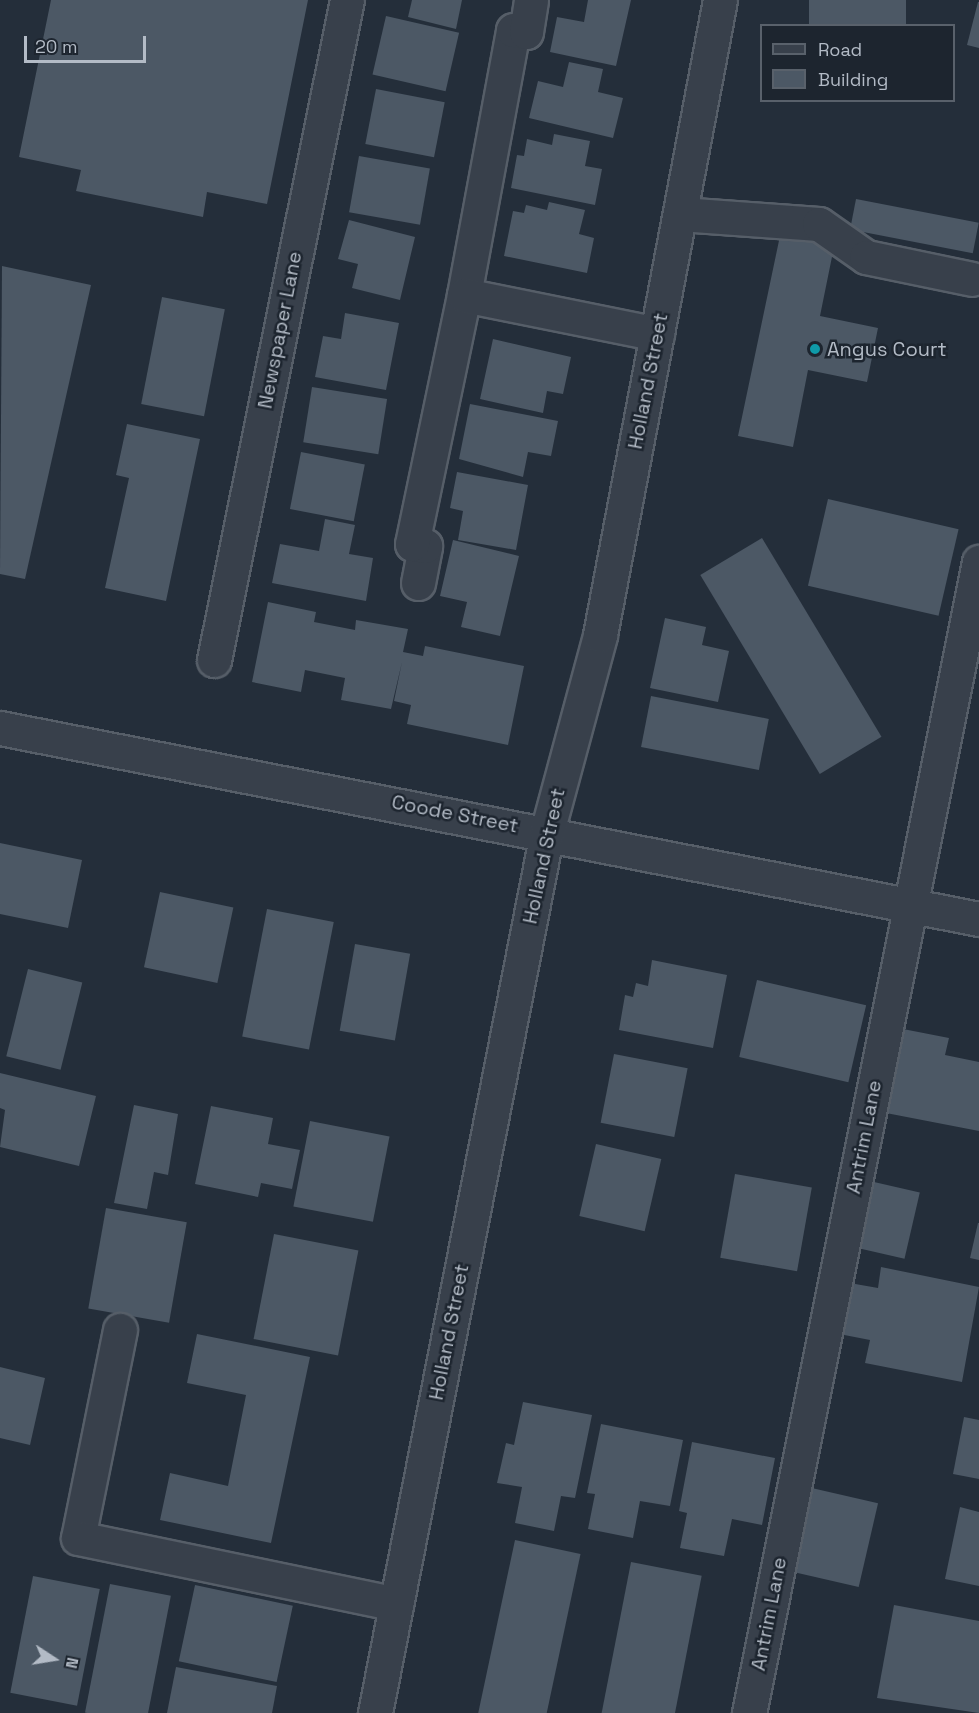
<!DOCTYPE html>
<html>
<head>
<meta charset="utf-8">
<style>
  body { margin:0 }
  #map { position:relative; width:979px; height:1713px; overflow:hidden; background:#242e3a; font-family:"Space Grotesk",sans-serif }
  div>[style] { position:absolute }
  .building>* { inset:0; background:#4c5865; transform-origin:0 0 }
  .roads { filter:drop-shadow(2px 0 #565e68) drop-shadow(-2px 0 #565e68) drop-shadow(0 2px #565e68) drop-shadow(0 -2px #565e68) }
  .minor>* { height:33px; margin:-16.5px; padding:0 16.5px; transform-origin:16.5px; border-radius:16.5px; background:#38404b }
  .dots>* { width:16px; height:16px; translate:-50% -50%; box-sizing:border-box; border:3px solid #1d252f; border-radius:50% }
  span { translate:-50% -50%; white-space:nowrap; text-align:center; line-height:1.15; -webkit-text-stroke:5px #1d252f; paint-order:stroke }
  .street-label { font-size:20px; color:#b3bbc6 }
  .poi-label { font-size:20px; color:#b3bbc6 }
  .left { translate:0 -50%; text-align:left }
  .legend { position:absolute; left:760px; top:24px; width:195px; height:78px; box-sizing:border-box; background:#1d252f; border:2px solid #59616b; margin:0; padding:8px 10px; list-style:none; font-size:18px; color:#b3bbc6 }
  .legend li { display:flex; align-items:center; gap:12px; height:30px }
  .legend b { width:30px; border:2px solid #59616b }
  .north { position:absolute; left:24px; top:1629px; width:60px; height:60px; -webkit-text-stroke:4px #1d252f; paint-order:stroke; rotate:102deg; font-size:16px; font-weight:700; line-height:24px; text-align:center; color:#b3bbc6 }
  .north::after { content:''; display:block; margin:auto; width:21px; height:27px; background:#b3bbc6; clip-path:polygon(50% 0,100% 100%,50% 72%,0 100%) }
  .scale { position:absolute; left:24px; top:36px; width:122px; height:27px; box-sizing:border-box; border:3px solid #b3bbc6; border-top:0; padding-left:8px; font-size:18px; line-height:21px; white-space:nowrap; color:#b3bbc6; -webkit-text-stroke:4px #1d252f; paint-order:stroke }
</style>
</head>
<body>
<div id="map">
  <div class="building">
    <div style="clip-path:polygon(51px 0,308px 0,267px 204px,207px 192px,203px 217px,76px 191px,81px 170px,19px 157px)"></div>
    <div style="clip-path:polygon(412px 0,462px 0,456px 29px,408px 17px)"></div>
    <div style="clip-path:polygon(588px 0,631px 0,616px 66px,550px 52px,557px 17px,584px 22px)"></div>
    <div style="left:809px;top:0;width:97px;height:26px"></div>
    <div style="clip-path:polygon(978px 2px,979px 2px,979px 48px,967px 45px)"></div>
    <div style="left:386px;top:16px;width:75px;height:60px;rotate:13deg"></div>
    <div style="clip-path:polygon(569px 62px,603px 69px,598px 92px,623px 98px,613px 138px,529px 118px,538px 81px,563px 87px)"></div>
    <div style="left:376px;top:89px;width:70px;height:56px;rotate:11deg"></div>
    <div style="clip-path:polygon(554px 134px,590px 141px,585px 166px,602px 169px,595px 205px,511px 188px,517px 155px,524px 156px,527px 139px,552px 145px)"></div>
    <div style="left:359px;top:156px;width:72px;height:57px;rotate:10deg"></div>
    <div style="left:856px;top:199px;width:125px;height:31px;rotate:11deg"></div>
    <div style="clip-path:polygon(549px 202px,585px 210px,579px 234px,594px 238px,587px 273px,504px 256px,513px 211px,524px 213px,526px 205px,547px 210px)"></div>
    <div style="clip-path:polygon(349px 220px,415px 237px,400px 300px,352px 288px,358px 264px,338px 259px)"></div>
    <div style="clip-path:polygon(781px 231px,835px 242px,820px 316px,878px 328px,867px 382px,808px 370px,793px 447px,738px 436px)"></div>
    <div style="clip-path:polygon(2px 266px,91px 285px,25px 579px,0 574px)"></div>
    <div style="left:162px;top:297px;width:64px;height:109px;rotate:11deg"></div>
    <div style="clip-path:polygon(345px 313px,399px 323px,386px 390px,315px 377px,323px 336px,341px 339px)"></div>
    <div style="clip-path:polygon(493px 339px,571px 357px,563px 394px,547px 391px,543px 413px,480px 399px)"></div>
    <div style="left:312px;top:387px;width:76px;height:56px;rotate:9deg"></div>
    <div style="clip-path:polygon(470px 404px,558px 421px,551px 456px,528px 452px,523px 477px,459px 459px)"></div>
    <div style="clip-path:polygon(127px 424px,200px 439px,166px 601px,105px 588px,129px 478px,116px 475px)"></div>
    <div style="left:301px;top:452px;width:65px;height:58px;rotate:11deg"></div>
    <div style="clip-path:polygon(457px 472px,528px 485px,516px 550px,458px 540px,463px 511px,450px 508px)"></div>
    <div style="left:828px;top:499px;width:134px;height:89px;rotate:13deg"></div>
    <div style="clip-path:polygon(325px 519px,355px 525px,349px 554px,373px 558px,366px 601px,272px 583px,280px 544px,319px 551px)"></div>
    <div style="left:762px;top:538px;width:232px;height:72px;rotate:59deg"></div>
    <div style="clip-path:polygon(453px 540px,519px 556px,500px 636px,461px 627px,467px 602px,440px 596px)"></div>
    <div style="clip-path:polygon(268px 602px,316px 612px,314px 622px,355px 630px,356px 620px,408px 629px,403px 652px,423px 656px,425px 646px,524px 666px,508px 745px,407px 724px,411px 705px,394px 701px,402px 662px,391px 709px,341px 700px,345px 678px,305px 670px,301px 692px,252px 682px)"></div>
    <div style="clip-path:polygon(665px 618px,706px 627px,702px 645px,729px 651px,718px 702px,650px 688px)"></div>
    <div style="left:651px;top:696px;width:120px;height:52px;rotate:11deg"></div>
    <div style="clip-path:polygon(0 843px,82px 860px,68px 928px,0 914px)"></div>
    <div style="left:160px;top:892px;width:75px;height:77px;rotate:12deg"></div>
    <div style="left:267px;top:909px;width:68px;height:130px;rotate:11deg"></div>
    <div style="left:355px;top:944px;width:56px;height:88px;rotate:10deg"></div>
    <div style="clip-path:polygon(652px 960px,727px 975px,713px 1048px,619px 1030px,625px 995px,633px 997px,636px 983px,648px 986px)"></div>
    <div style="left:28px;top:969px;width:56px;height:90px;rotate:14deg"></div>
    <div style="left:757px;top:980px;width:112px;height:79px;rotate:13deg"></div>
    <div style="clip-path:polygon(903px 1029px,949px 1038px,945px 1055px,979px 1062px,979px 1131px,886px 1113px)"></div>
    <div style="left:614px;top:1054px;width:75px;height:70px;rotate:11deg"></div>
    <div style="clip-path:polygon(0 1073px,96px 1096px,79px 1166px,0 1147px,5px 1110px,0 1108px)"></div>
    <div style="clip-path:polygon(134px 1105px,178px 1114px,168px 1175px,154px 1172px,147px 1209px,114px 1203px)"></div>
    <div style="clip-path:polygon(211px 1106px,273px 1118px,268px 1144px,300px 1150px,292px 1189px,261px 1183px,258px 1197px,195px 1184px)"></div>
    <div style="left:310px;top:1121px;width:81px;height:87px;rotate:11deg"></div>
    <div style="left:596px;top:1144px;width:67px;height:74px;rotate:13deg"></div>
    <div style="left:735px;top:1174px;width:78px;height:85px;rotate:10deg"></div>
    <div style="left:874px;top:1182px;width:47px;height:68px;rotate:13deg"></div>
    <div style="left:106px;top:1208px;width:82px;height:102px;rotate:10deg"></div>
    <div style="clip-path:polygon(978px 1223px,979px 1223px,979px 1260px,970px 1258px)"></div>
    <div style="left:274px;top:1234px;width:86px;height:107px;rotate:11deg"></div>
    <div style="clip-path:polygon(881px 1267px,979px 1287px,962px 1382px,865px 1363px,870px 1340px,834px 1333px,844px 1282px,878px 1288px)"></div>
    <div style="clip-path:polygon(197px 1334px,310px 1357px,271px 1543px,160px 1520px,170px 1473px,228px 1486px,246px 1395px,187px 1383px)"></div>
    <div style="clip-path:polygon(0 1367px,45px 1378px,30px 1445px,0 1438px)"></div>
    <div style="clip-path:polygon(523px 1402px,592px 1415px,575px 1498px,561px 1496px,554px 1531px,515px 1523px,522px 1487px,497px 1483px,506px 1443px,514px 1445px)"></div>
    <div style="clip-path:polygon(964px 1417px,979px 1420px,979px 1479px,953px 1474px)"></div>
    <div style="clip-path:polygon(601px 1424px,683px 1440px,670px 1506px,640px 1501px,633px 1538px,588px 1529px,595px 1494px,587px 1493px)"></div>
    <div style="clip-path:polygon(692px 1442px,775px 1458px,762px 1525px,732px 1519px,724px 1556px,680px 1548px,687px 1513px,679px 1511px)"></div>
    <div style="left:803px;top:1486px;width:77px;height:86px;rotate:13deg"></div>
    <div style="clip-path:polygon(960px 1507px,979px 1512px,979px 1586px,945px 1579px)"></div>
    <div style="left:515px;top:1540px;width:67px;height:177px;rotate:12deg"></div>
    <div style="left:631px;top:1562px;width:72px;height:154px;rotate:11deg"></div>
    <div style="left:33px;top:1576px;width:68px;height:119px;rotate:11deg"></div>
    <div style="left:110px;top:1584px;width:62px;height:131px;rotate:11deg"></div>
    <div style="left:195px;top:1585px;width:100px;height:78px;rotate:12deg"></div>
    <div style="clip-path:polygon(894px 1605px,979px 1621px,979px 1713px,877px 1698px)"></div>
    <div style="clip-path:polygon(176px 1667px,277px 1686px,272px 1713px,167px 1713px)"></div>
  </div>
  <div class="roads">
    <div class="minor">
      <div style="left:680px;top:214px;width:139px;rotate:4.1deg"></div>
      <div style="left:819px;top:224px;width:57px;rotate:35.1deg"></div>
      <div style="left:866px;top:257px;width:108px;rotate:11.7deg"></div>
      <div style="left:464px;top:295px;width:269px;rotate:-79.5deg"></div>
      <div style="left:513px;top:30px;width:13px;rotate:9deg"></div>
      <div style="left:526px;top:32px;width:32px;rotate:-81deg"></div>
      <div style="left:418px;top:583px;width:38px;rotate:-79deg"></div>
      <div style="left:425px;top:546px;width:13px;rotate:-171deg"></div>
      <div style="left:412px;top:544px;width:254px;rotate:-78.2deg"></div>
      <div style="left:464px;top:295px;width:197px;rotate:11.4deg"></div>
      <div style="left:214px;top:660px;width:673px;rotate:-78.61deg"></div>
      <div style="left:0;top:728px;width:997px;rotate:11.04deg"></div>
      <div style="left:120px;top:1330px;width:212px;rotate:101.4deg"></div>
      <div style="left:78px;top:1538px;width:325px;rotate:11.7deg"></div>
      <div style="left:375px;top:1713px;width:898px;rotate:-78.95deg"></div>
      <div style="left:547px;top:832px;width:204px;rotate:-74.9deg"></div>
      <div style="left:600px;top:635px;width:646px;rotate:-79.3deg"></div>
      <div style="left:749px;top:1713px;width:1174px;rotate:-78.7deg"></div>
    </div>
  </div>
  <div class="dots">
    <div style="left:815px;top:349px;background:#0f9aa8"></div>
  </div>
  <div class="street-label">
    <span style="left:280px;top:330px;rotate:-79deg">Newspaper Lane</span>
    <span style="left:648px;top:381px;rotate:-79deg">Holland Street</span>
    <span style="left:455px;top:814px;rotate:11deg">Coode Street</span>
    <span style="left:544px;top:856px;rotate:-78deg">Holland Street</span>
    <span style="left:864px;top:1137px;rotate:-79deg">Antrim Lane</span>
    <span style="left:449px;top:1332px;rotate:-79deg">Holland Street</span>
    <span style="left:769px;top:1614px;rotate:-79deg">Antrim Lane</span>
  </div>
  <div class="poi-label">
    <span class="left" style="left:827px;top:349px">Angus Court</span>
  </div>
  <ul class="legend">
  <li><b style="height:8px;background:#38404b"></b>Road</li>
  <li><b style="height:16px;background:#4c5865"></b>Building</li>
  </ul>
  <div class="north">N</div>
  <div class="scale">20 m</div>
</div>
</body>
</html>
